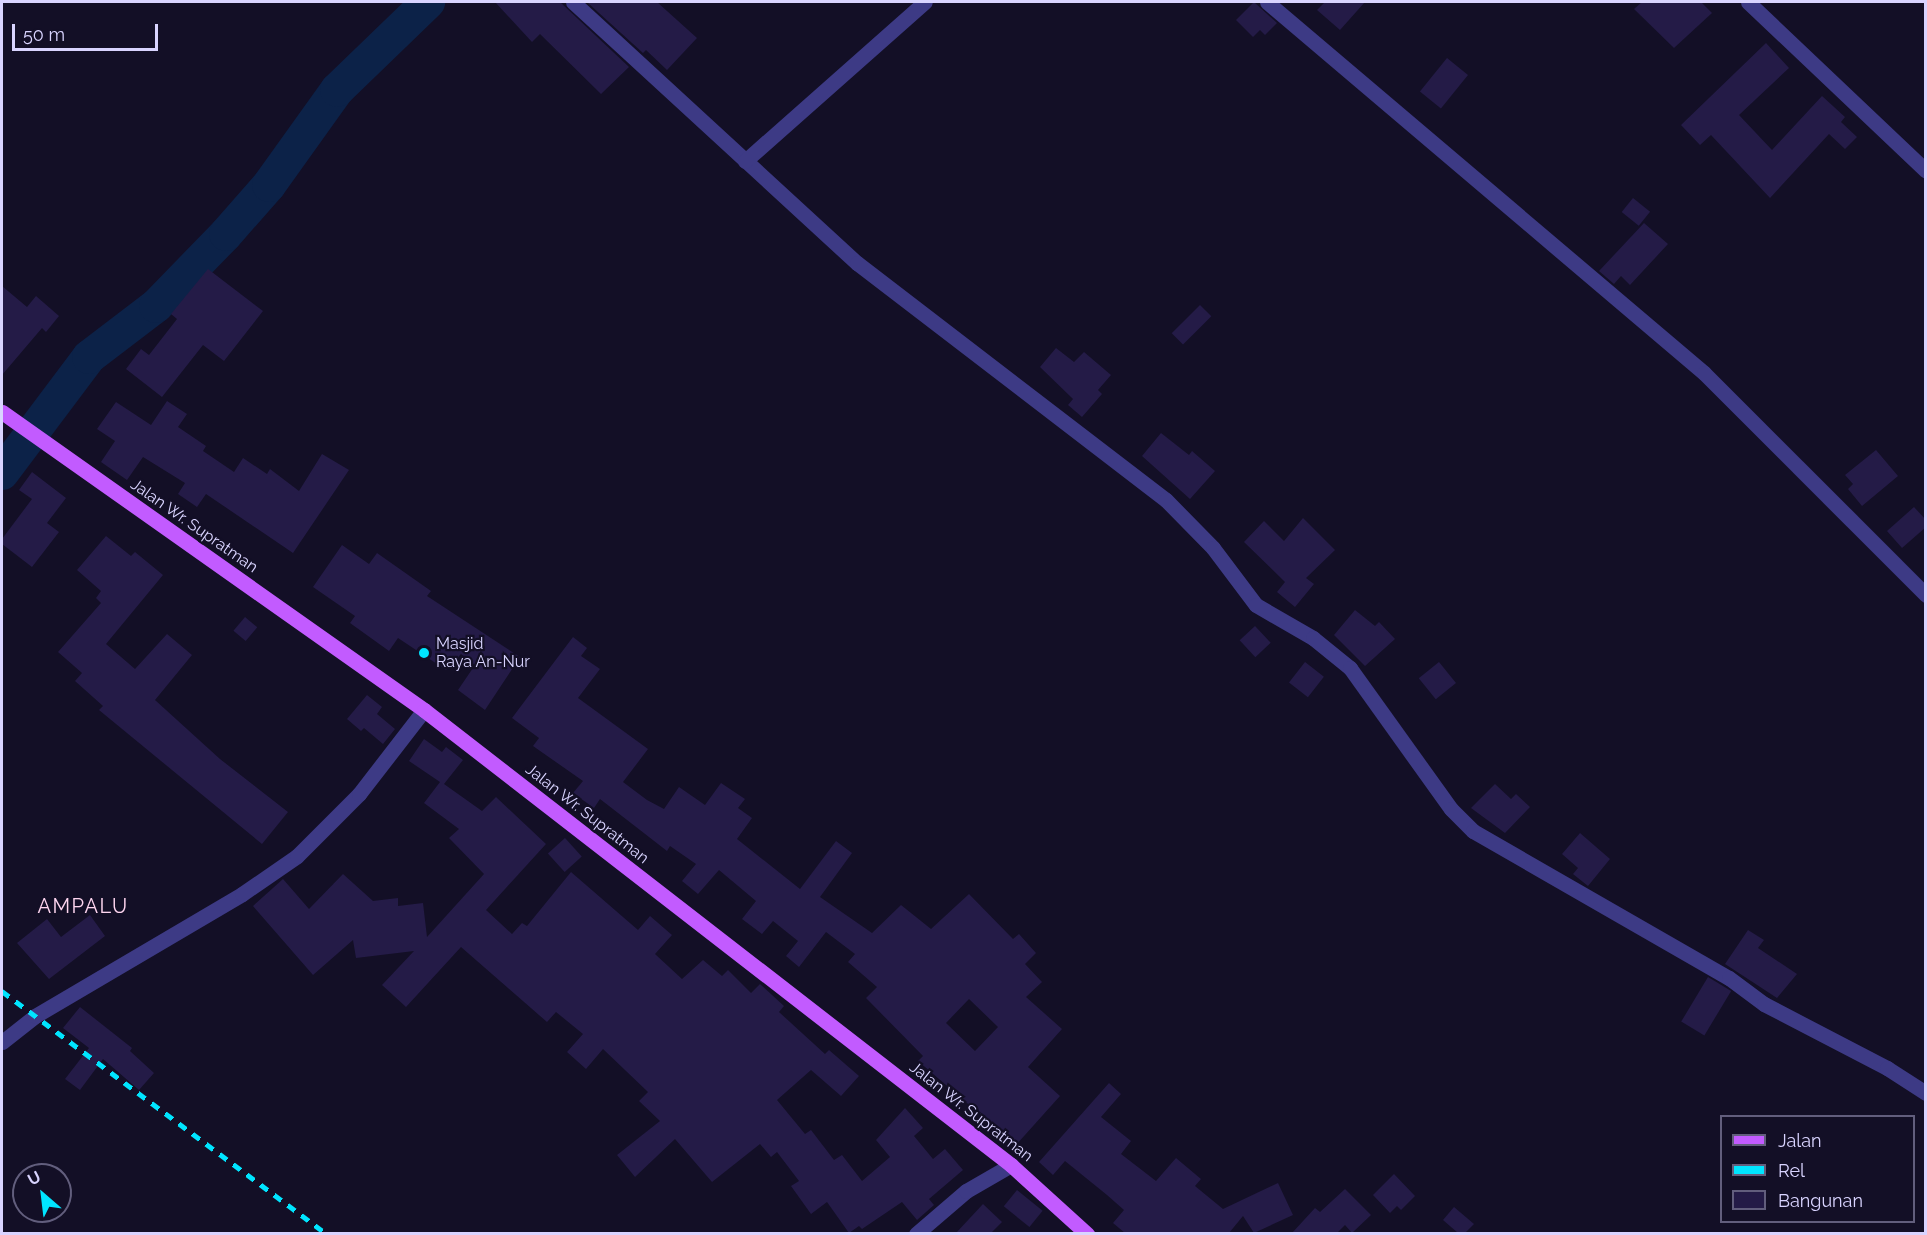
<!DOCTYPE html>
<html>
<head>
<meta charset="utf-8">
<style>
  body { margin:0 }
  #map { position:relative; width:1927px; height:1235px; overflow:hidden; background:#130f26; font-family:Raleway,sans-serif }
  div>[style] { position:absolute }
  .river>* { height:34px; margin:-17px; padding:0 17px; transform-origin:17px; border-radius:17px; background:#0c2248 }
  .building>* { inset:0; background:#241b47; transform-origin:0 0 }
  .minor>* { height:15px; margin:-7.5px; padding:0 7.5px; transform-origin:7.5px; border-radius:7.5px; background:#3d3a85 }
  .primary>* { height:15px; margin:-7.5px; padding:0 7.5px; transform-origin:7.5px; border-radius:7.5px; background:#c25bff }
  .rail>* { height:4.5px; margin-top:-2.25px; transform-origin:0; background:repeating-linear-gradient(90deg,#00e5ff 0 9px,transparent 0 17px) }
  .dots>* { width:16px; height:16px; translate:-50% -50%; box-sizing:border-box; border:3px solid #130f26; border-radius:50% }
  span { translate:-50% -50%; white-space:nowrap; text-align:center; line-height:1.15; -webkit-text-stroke:4.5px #130f26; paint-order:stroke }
  .street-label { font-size:16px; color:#d9d4ff }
  .poi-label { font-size:16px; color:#d9d4ff }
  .left { translate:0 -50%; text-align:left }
  .quarter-label { font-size:20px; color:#ffd6f0; letter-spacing:1.5px }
  .frame { position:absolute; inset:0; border:3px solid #d9d4ff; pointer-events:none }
  .legend { position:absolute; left:1720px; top:1115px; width:195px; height:108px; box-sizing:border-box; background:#130f26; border:2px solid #625e7d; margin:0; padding:8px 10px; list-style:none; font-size:18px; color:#d9d4ff }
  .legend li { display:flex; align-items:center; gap:12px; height:30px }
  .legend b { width:30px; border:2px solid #625e7d }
  .north { position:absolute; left:12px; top:1163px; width:60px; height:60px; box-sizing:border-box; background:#130f26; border:2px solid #625e7d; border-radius:50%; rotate:332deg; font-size:16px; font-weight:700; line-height:24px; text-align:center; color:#d9d4ff }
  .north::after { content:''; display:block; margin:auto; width:21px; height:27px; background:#00e5ff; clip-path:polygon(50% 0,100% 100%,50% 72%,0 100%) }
  .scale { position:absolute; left:12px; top:24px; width:146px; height:27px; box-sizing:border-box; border:3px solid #d9d4ff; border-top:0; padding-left:8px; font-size:18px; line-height:21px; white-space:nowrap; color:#d9d4ff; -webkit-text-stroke:4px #130f26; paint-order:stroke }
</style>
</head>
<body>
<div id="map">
  <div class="river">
    <div style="left:2px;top:473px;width:145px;rotate:-53.1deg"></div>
    <div style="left:89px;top:357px;width:84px;rotate:-37.3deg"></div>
    <div style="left:156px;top:306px;width:100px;rotate:-45.8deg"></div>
    <div style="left:226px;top:234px;width:65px;rotate:-48.7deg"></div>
    <div style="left:269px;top:185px;width:117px;rotate:-54.4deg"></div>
    <div style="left:337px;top:90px;width:127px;rotate:-44deg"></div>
  </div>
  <div class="building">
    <div style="clip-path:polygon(495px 2px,560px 2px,629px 67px,601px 94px,540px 34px,532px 42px)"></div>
    <div style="clip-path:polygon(657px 2px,697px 38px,667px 70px,646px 50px,643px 53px,588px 3px)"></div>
    <div style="clip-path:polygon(1254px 2px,1277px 23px,1265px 35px,1260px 30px,1253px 37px,1236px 20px)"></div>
    <div style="clip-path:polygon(1325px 2px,1365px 2px,1340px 30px,1317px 10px)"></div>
    <div style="clip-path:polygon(1642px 2px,1701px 2px,1712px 13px,1674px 48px,1634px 9px)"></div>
    <div style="clip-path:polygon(1766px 43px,1789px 68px,1739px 115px,1772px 150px,1822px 96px,1845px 117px,1841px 122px,1857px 137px,1845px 149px,1829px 134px,1770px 198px,1711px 135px,1700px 145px,1681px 125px)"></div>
    <div style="left:1447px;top:58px;width:27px;height:43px;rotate:39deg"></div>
    <div style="left:1633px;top:198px;width:22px;height:18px;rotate:39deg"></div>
    <div style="clip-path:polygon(1644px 223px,1668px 244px,1630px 285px,1621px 276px,1614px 284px,1599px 271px)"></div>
    <div style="clip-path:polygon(208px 269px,263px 311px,224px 361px,203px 345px,162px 397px,126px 369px,141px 349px,149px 355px,177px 319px,171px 314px)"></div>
    <div style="clip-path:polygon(2px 286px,27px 307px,36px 296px,59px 316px,46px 332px,42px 328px,2px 375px)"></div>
    <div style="left:1200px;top:305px;width:16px;height:40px;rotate:45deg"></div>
    <div style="clip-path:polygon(1056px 348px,1074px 362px,1084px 352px,1111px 375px,1098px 390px,1102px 394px,1082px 417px,1068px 405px,1073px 399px,1040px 367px)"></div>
    <div style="clip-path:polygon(167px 401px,187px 414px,178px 427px,206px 446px,203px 451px,234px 472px,243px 458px,267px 474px,270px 469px,299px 491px,322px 454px,349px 470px,293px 553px,206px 494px,197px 507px,178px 494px,185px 483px,143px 457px,127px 480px,101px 462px,115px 441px,97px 429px,116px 402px,151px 425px)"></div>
    <div style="clip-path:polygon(1161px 433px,1189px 455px,1192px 451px,1215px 471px,1190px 499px,1142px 456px)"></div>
    <div style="clip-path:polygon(1876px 450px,1898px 476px,1862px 506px,1848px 489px,1853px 484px,1845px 475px)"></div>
    <div style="clip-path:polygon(32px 472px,66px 498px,47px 523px,59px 532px,32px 567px,2px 544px,2px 539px,32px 499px,19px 490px)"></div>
    <div style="clip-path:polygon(1914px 507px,1926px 520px,1926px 527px,1902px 548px,1887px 531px)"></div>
    <div style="clip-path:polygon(1303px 518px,1335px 550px,1306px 578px,1314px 584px,1295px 607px,1277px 592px,1285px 582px,1244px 542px,1264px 521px,1284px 541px)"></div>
    <div style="clip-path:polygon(106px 536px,131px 556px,135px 552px,163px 575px,106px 644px,135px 669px,167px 634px,192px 655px,155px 700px,220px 759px,288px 812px,262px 844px,99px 710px,103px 706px,75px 681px,82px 673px,58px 652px,101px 603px,96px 598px,101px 591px,77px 570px)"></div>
    <div style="clip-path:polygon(342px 545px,369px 564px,377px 553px,431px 591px,427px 596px,520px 657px,485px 710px,458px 690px,475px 665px,461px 654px,446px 670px,398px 638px,389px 651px,350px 623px,355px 616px,313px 587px)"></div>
    <div style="clip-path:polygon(1355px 610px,1375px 626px,1379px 622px,1395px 639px,1365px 666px,1334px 635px)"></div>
    <div style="left:245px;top:617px;width:16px;height:18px;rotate:40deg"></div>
    <div style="left:1255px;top:626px;width:23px;height:21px;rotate:47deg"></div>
    <div style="clip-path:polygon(evenodd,573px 637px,587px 648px,581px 656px,600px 669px,578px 698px,648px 749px,623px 782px,647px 800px,664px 809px,679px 787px,705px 805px,721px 783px,745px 799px,738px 808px,752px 818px,737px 839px,800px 889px,836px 841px,852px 853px,820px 897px,872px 933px,901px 905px,931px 929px,969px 894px,1013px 939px,1019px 934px,1036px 953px,1025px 964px,1042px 982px,1026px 997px,1062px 1029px,1028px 1067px,1060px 1096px,1016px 1145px,918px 1061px,923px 1056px,866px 998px,877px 987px,848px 962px,855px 954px,826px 932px,799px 967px,786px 956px,798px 941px,773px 921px,762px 934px,742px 919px,756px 901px,719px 870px,698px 894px,682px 881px,696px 864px,670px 846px,667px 851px,600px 799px,594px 808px,573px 793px,583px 781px,533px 746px,539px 738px,512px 718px,573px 637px,969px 999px,998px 1027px,975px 1051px,946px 1023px,969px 999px)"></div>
    <div style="left:1305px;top:662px;width:24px;height:26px;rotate:38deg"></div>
    <div style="left:1439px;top:662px;width:27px;height:26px;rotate:51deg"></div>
    <div style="clip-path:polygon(367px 695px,382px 707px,377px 714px,395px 729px,383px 744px,364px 728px,361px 731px,347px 719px)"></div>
    <div style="clip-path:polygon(424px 739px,442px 752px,446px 747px,463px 760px,444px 784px,482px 811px,496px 797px,546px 844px,486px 910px,512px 934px,522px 923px,527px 926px,571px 872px,638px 930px,650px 916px,672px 935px,655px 954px,682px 979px,703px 960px,722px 976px,728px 970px,751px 993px,760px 984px,784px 1006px,779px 1012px,825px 1054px,829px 1050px,859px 1076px,841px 1096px,811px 1070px,777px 1100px,805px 1134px,811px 1130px,834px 1160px,842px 1155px,862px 1181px,890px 1157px,876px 1140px,905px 1108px,923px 1128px,914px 1136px,933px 1159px,945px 1149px,963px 1170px,929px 1199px,934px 1205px,917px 1220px,902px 1202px,862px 1229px,859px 1226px,849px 1233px,827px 1202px,811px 1214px,791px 1186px,799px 1181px,777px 1152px,771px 1157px,760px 1144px,712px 1182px,675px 1139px,635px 1177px,617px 1155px,660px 1121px,639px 1101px,648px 1092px,603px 1049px,586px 1069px,567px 1052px,583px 1034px,556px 1012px,547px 1022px,461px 947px,406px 1007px,382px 985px,414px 951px,356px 958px,353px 940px,313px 975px,253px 906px,283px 879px,309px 909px,343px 874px,373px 901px,398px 898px,398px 906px,423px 903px,427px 937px,484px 874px,449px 838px,459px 829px,424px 803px,440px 782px,409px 761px)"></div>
    <div style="clip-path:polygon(1495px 784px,1511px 799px,1516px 794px,1530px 807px,1505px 833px,1471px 808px)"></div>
    <div style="clip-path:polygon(1580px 833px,1610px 859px,1588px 886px,1573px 874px,1578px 868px,1562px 854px)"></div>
    <div style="left:565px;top:838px;width:25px;height:23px;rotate:48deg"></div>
    <div style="clip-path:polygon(90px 915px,105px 936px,49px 979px,17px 943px,47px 919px,61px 937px)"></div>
    <div style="clip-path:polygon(1748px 930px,1764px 940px,1758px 948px,1797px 974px,1777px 998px,1725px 964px)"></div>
    <div style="left:1708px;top:977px;width:27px;height:52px;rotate:31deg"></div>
    <div style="clip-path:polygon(80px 1007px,132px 1048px,130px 1051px,154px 1073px,139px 1090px,103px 1059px,80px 1090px,65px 1079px,89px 1048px,63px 1028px)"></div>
    <div style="clip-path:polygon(1109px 1083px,1121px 1094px,1101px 1117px,1131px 1141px,1121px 1154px,1156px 1181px,1176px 1158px,1201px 1179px,1195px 1186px,1223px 1209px,1278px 1183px,1293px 1215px,1254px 1233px,1243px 1216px,1229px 1233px,1125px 1233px,1113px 1223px,1124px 1210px,1107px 1195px,1065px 1161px,1053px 1175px,1039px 1162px)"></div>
    <div style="clip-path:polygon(1394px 1174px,1415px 1196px,1401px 1210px,1397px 1206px,1390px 1213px,1373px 1195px)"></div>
    <div style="clip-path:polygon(1345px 1189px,1371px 1215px,1352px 1233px,1345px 1225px,1337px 1233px,1292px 1233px,1315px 1208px,1320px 1212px)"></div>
    <div style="left:1017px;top:1190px;width:33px;height:21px;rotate:39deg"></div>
    <div style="clip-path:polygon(983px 1204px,1002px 1222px,991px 1233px,956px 1233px)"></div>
    <div style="clip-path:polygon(1454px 1207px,1474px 1224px,1465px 1233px,1458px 1233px,1443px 1220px)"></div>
  </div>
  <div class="minor">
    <div style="left:573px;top:2px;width:386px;rotate:42.6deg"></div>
    <div style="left:857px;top:263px;width:389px;rotate:37.5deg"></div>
    <div style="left:1166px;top:500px;width:67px;rotate:45.6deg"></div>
    <div style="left:1213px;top:548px;width:71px;rotate:53deg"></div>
    <div style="left:1256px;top:605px;width:66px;rotate:30.1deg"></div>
    <div style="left:1313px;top:638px;width:48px;rotate:39deg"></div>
    <div style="left:1350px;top:668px;width:173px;rotate:54.4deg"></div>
    <div style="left:1451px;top:809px;width:31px;rotate:45deg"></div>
    <div style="left:1473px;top:831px;width:295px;rotate:29.9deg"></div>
    <div style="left:1729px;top:978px;width:44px;rotate:36.6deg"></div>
    <div style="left:1764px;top:1004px;width:139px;rotate:27.5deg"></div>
    <div style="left:1887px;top:1068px;width:46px;rotate:32.7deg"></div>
    <div style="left:1267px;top:2px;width:573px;rotate:40.33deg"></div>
    <div style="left:1704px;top:373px;width:314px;rotate:45deg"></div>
    <div style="left:1748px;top:2px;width:245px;rotate:43.5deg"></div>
    <div style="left:745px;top:161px;width:240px;rotate:-41.5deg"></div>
    <div style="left:2px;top:1042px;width:42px;rotate:-38.2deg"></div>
    <div style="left:35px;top:1016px;width:240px;rotate:-30.5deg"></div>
    <div style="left:242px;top:894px;width:67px;rotate:-34.6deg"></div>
    <div style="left:297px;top:856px;width:88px;rotate:-45deg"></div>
    <div style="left:359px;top:794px;width:106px;rotate:-52.3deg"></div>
    <div style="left:916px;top:1234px;width:66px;rotate:-40.7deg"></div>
    <div style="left:966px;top:1191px;width:52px;rotate:-30deg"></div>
  </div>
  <div class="primary">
    <div style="left:2px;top:412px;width:517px;rotate:35.23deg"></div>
    <div style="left:424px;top:710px;width:743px;rotate:37.78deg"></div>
    <div style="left:1011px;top:1165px;width:103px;rotate:42.2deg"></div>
  </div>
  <div class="rail">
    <div style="left:2px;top:991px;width:406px;rotate:36.8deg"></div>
  </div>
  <div class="dots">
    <div style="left:424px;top:653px;background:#00e5ff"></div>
  </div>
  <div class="street-label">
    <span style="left:194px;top:526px;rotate:35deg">Jalan Wr. Supratman</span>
    <span style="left:587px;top:814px;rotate:38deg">Jalan Wr. Supratman</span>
    <span style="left:971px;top:1112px;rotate:38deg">Jalan Wr. Supratman</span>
  </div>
  <div class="poi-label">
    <span class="left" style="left:436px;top:653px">Masjid<br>Raya An-Nur</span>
  </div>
  <div class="quarter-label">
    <span style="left:83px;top:906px">AMPALU</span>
  </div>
  <div class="frame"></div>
  <ul class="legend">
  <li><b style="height:8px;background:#c25bff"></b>Jalan</li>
  <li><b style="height:8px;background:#00e5ff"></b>Rel</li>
  <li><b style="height:16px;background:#241b47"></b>Bangunan</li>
  </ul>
  <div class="north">U</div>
  <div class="scale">50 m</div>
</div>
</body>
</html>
